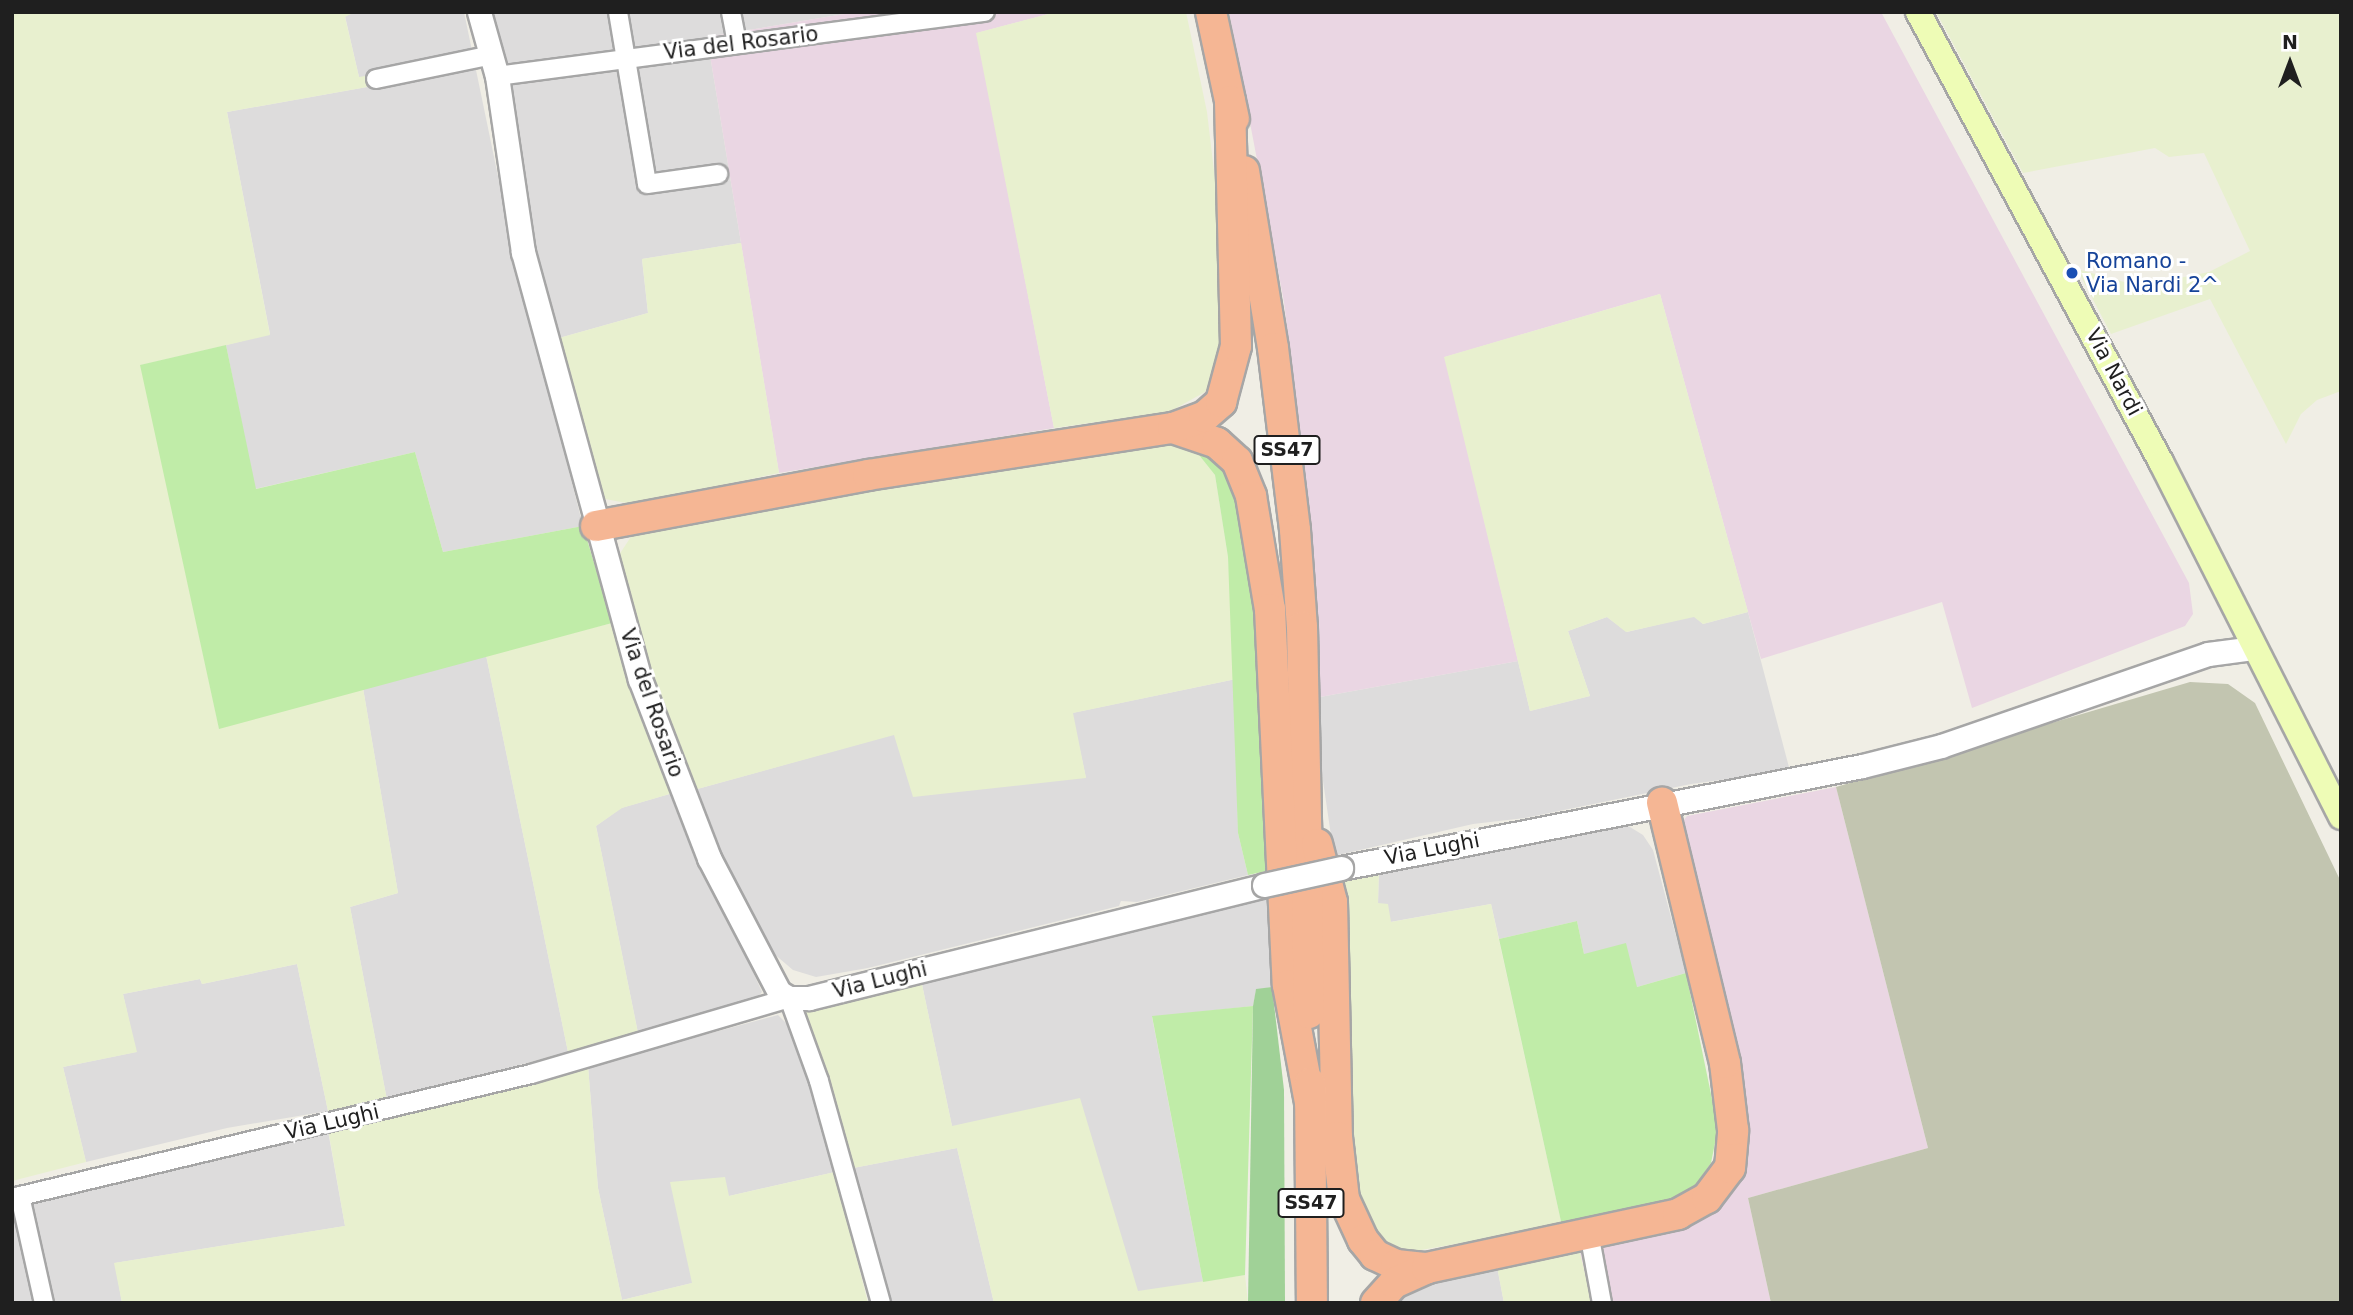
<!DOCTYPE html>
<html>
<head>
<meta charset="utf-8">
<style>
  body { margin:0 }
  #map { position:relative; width:2353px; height:1315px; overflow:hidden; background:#f0eee5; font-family:"DejaVu Sans",sans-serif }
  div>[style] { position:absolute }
  .residential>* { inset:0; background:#dddcdc }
  .industrial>* { inset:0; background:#ead6e3 }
  .construction>* { inset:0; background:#c2c5b0 }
  .farmland>* { inset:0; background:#e8f0cf }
  .grass>* { inset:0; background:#c0eca8 }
  .forest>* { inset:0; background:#a0d197 }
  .roads { filter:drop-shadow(2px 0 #a6a6a6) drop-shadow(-2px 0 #a6a6a6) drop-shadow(0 2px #a6a6a6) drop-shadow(0 -2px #a6a6a6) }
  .minor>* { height:18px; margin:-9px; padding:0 9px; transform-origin:9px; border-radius:9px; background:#fff }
  .tertiary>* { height:23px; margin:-11.5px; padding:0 11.5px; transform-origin:11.5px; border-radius:11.5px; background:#fff }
  .secondary>* { height:24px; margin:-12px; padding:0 12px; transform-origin:12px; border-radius:12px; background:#eefcb6 }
  .trunk>* { height:30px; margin:-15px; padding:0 15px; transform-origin:15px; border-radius:15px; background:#f5b694 }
  .bridges { filter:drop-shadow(2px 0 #a6a6a6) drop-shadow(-2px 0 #a6a6a6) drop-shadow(0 2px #a6a6a6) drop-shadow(0 -2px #a6a6a6) }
  .tertiary-bridge>* { height:23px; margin:-11.5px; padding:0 11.5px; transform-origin:11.5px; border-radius:11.5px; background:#fff }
  .dots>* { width:19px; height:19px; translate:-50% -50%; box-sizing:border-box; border:4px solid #fff; border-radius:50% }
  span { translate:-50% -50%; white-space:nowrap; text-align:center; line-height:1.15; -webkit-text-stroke:6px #fff; paint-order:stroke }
  .shield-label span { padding:2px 5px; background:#fff; border:2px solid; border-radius:5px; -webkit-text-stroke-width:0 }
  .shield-label { font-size:19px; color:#1f1f1f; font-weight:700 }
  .street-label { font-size:21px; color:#1f1f1f }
  .transit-label { font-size:21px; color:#164399 }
  .left { translate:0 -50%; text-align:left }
  .frame { position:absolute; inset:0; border:14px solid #1f1f1f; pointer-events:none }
  .north { position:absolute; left:2255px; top:28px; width:70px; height:70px; -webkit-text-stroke:5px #fff; paint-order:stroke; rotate:0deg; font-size:19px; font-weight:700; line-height:28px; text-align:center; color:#1f1f1f }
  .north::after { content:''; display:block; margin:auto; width:24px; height:32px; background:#1f1f1f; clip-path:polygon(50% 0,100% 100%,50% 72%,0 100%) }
</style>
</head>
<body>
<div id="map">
  <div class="residential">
    <div style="clip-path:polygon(355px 12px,464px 12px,517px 268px,583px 526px,443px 552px,415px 452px,255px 489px,226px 345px,270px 334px,227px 112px,367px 87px,359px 77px,345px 16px)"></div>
    <div style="clip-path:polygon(480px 12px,856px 12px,707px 37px,741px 243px,642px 259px,648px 313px,552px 340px)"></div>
    <div style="clip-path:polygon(1748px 612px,1790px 771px,1691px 784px,1525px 818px,1473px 824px,1334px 856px,1322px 774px,1320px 697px,1518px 661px,1530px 711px,1590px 696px,1568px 631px,1607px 617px,1627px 632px,1694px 616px,1703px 624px)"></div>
    <div style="clip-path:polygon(486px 655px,568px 1052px,387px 1100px,350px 907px,398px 893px,363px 688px)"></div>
    <div style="clip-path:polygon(1236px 679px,1238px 833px,1248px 875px,1137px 902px,1121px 901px,1119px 906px,868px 968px,816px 977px,793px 970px,773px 953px,745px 910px,690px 791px,895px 734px,1086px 778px,1072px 713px)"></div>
    <div style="clip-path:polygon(673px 793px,762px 992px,755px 1000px,638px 1033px,596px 826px,621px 808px)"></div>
    <div style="clip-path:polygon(1596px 824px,1625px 824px,1643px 835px,1653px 850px,1686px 973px,1637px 987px,1584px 954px,1577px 921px,1499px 939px,1491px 904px,1390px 922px,1378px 904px,1379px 867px)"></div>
    <div style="clip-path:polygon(1271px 891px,1272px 987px,1256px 990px,1253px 1006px,1152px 1017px,1203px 1282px,1138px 1292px,1126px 1263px,952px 1126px,920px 975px)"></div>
    <div style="clip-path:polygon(297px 964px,328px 1111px,227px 1128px,86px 1162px,63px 1067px,136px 1052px,123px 994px,200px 979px,202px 984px)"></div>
    <div style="clip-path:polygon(778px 1015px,797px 1034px,835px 1172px,729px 1196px,692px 1283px,622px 1300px,598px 1188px,588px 1066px)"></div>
    <div style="clip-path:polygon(328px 1131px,345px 1226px,115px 1263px,122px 1303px,12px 1303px,12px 1195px)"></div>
    <div style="clip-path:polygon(957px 1148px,994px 1303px,882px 1303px,848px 1169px)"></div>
    <div style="clip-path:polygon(1495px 1256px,1504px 1303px,1392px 1303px,1403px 1279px)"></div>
  </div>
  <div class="industrial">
    <div style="clip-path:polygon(856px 12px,1056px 12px,977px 33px,1054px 428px,779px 473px,707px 37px)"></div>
    <div style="clip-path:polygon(1229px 12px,1881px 12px,2189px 583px,2193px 614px,2185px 626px,1972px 708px,1942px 602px,1761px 659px,1660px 294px,1445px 357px,1518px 661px,1320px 697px,1307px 493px,1284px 302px)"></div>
    <div style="clip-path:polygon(1836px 787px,1928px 1148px,1748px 1198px,1771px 1303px,1592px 1303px,1577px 1240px,1650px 1226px,1730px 1171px,1681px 824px,1687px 816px)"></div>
  </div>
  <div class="construction">
    <div style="clip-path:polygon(2190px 682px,2228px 684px,2255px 703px,2341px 882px,2341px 1303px,1771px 1303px,1748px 1198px,1928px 1148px,1836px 787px)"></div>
  </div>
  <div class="farmland">
    <div style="clip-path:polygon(12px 12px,355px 12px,345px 17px,359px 77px,365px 76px,367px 87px,227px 112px,270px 335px,141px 365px,219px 728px,363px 688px,398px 893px,350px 907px,387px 1100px,328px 1111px,297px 964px,202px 984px,200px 979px,123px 994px,137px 1052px,63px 1067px,86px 1162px,12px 1181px)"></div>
    <div style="clip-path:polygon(1056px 12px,1186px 12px,1207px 112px,1224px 256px,1221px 365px,1205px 392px,1169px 412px,1054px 428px,976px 33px)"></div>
    <div style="clip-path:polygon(1936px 12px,2341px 12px,2341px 391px,2317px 400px,2301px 414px,2286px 444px,2210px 299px,2111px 334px,2077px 269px,2128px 283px,2169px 280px,2209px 272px,2250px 251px,2204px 153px,2169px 157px,2155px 148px,2023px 173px)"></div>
    <div style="clip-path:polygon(741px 243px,779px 473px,632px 504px,605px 499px,600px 495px,552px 340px,648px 313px,642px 259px)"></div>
    <div style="clip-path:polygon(1660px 294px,1748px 612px,1703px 624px,1694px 617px,1626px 632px,1607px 617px,1568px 631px,1590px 696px,1530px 711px,1444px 357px)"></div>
    <div style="clip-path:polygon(1179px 443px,1199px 455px,1215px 475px,1228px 557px,1236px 679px,1073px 713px,1086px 778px,913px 797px,894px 735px,690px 791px,625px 612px,617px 558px,638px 526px,948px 463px)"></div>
    <div style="clip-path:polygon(612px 623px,673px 793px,622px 808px,596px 826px,638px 1033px,568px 1052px,486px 655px)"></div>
    <div style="clip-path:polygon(1379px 867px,1378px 903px,1388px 904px,1391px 922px,1491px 904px,1562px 1226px,1415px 1251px,1395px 1247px,1372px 1233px,1357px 1213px,1334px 877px)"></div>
    <div style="clip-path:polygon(920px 975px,952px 1126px,1080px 1098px,1138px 1291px,1245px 1275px,1248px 1303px,994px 1303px,957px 1148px,848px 1169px,829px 1097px,833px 1095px,829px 1084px,825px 1084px,801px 1008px)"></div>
    <div style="clip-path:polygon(588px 1066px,598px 1188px,622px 1300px,692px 1283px,670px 1182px,725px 1177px,729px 1196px,835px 1172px,868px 1303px,122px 1303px,114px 1263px,345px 1226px,328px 1129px)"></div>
    <div style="clip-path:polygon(1577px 1240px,1592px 1303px,1504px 1303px,1495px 1256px)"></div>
  </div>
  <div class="grass">
    <div style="clip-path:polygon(226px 345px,256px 489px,415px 452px,443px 552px,583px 526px,612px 623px,219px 729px,140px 365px)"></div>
    <div style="clip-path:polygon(1186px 433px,1235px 479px,1258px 603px,1271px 870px,1248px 875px,1238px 833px,1228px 557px,1215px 475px,1199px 455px,1179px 443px)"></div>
    <div style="clip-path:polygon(1577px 921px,1584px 954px,1626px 943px,1637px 987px,1686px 973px,1718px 1128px,1711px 1163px,1695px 1186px,1668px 1202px,1562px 1226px,1499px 939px)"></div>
    <div style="clip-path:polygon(1253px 1006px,1245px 1275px,1203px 1282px,1152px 1016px)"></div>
  </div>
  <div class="forest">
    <div style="clip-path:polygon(1272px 987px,1284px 1090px,1285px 1303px,1248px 1303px,1253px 1006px,1256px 989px)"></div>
  </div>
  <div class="roads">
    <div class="minor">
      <div style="left:618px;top:12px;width:174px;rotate:80.4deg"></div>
      <div style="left:647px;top:184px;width:72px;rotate:-8deg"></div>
      <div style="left:731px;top:12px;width:32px;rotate:79deg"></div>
      <div style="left:497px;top:76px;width:492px;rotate:-7.5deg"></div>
      <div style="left:376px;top:79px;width:118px;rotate:-11.7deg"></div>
      <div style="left:20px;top:1196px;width:110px;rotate:77.4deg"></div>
      <div style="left:12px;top:1198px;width:534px;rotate:-13.44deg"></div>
      <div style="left:531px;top:1074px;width:269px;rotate:-16.4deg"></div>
      <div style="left:789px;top:998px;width:88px;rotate:70.1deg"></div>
      <div style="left:819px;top:1081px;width:230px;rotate:74.4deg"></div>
      <div style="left:1589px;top:1233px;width:71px;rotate:79.5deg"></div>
    </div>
    <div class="tertiary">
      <div style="left:479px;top:12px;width:66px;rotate:74.3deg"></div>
      <div style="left:497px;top:76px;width:178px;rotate:81.6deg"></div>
      <div style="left:523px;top:252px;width:443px;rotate:74.7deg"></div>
      <div style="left:640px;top:679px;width:192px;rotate:68.9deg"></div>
      <div style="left:709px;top:858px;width:151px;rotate:62.4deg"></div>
      <div style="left:779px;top:992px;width:12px;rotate:31deg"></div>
      <div style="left:789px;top:998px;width:20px"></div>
      <div style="left:809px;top:998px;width:469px;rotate:-13.9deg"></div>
      <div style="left:1341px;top:868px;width:531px;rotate:-11.08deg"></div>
      <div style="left:1862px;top:766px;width:81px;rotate:-14.2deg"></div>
      <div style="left:1941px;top:746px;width:282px;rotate:-19deg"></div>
      <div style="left:2208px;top:654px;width:45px;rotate:-7.6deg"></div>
    </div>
    <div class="secondary">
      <div style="left:1918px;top:12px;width:511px;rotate:61.63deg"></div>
      <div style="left:2161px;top:462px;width:398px;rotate:63.1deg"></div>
    </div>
    <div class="trunk">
      <div style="left:1211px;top:12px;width:109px;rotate:77.9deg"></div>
      <div style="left:1244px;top:171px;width:179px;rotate:80.7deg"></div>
      <div style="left:1273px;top:348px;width:183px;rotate:83.1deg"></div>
      <div style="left:1295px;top:530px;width:97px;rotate:85.9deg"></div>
      <div style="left:1302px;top:627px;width:240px;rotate:88.8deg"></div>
      <div style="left:1173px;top:428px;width:46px;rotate:18.8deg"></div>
      <div style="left:1217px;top:443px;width:27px;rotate:42deg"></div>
      <div style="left:1237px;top:461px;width:38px;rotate:68deg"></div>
      <div style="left:1251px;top:496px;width:115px;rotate:80.5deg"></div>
      <div style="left:1270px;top:609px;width:376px;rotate:87.3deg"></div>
      <div style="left:1288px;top:985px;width:120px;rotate:79.4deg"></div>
      <div style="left:596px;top:526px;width:277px;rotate:-10.6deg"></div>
      <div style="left:868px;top:475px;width:309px;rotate:-8.8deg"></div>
      <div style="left:1173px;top:428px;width:33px;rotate:-20deg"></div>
      <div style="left:1204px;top:417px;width:23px;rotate:-41deg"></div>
      <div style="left:1221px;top:402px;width:58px;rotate:-75deg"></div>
      <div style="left:1236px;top:346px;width:245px;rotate:-91.4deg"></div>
      <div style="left:1317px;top:844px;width:60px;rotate:75.5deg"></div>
      <div style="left:1332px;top:902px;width:235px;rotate:88.8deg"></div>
      <div style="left:1337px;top:1137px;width:62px;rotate:83.6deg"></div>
      <div style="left:1344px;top:1199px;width:45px;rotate:65.1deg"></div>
      <div style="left:1363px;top:1240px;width:19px;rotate:51deg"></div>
      <div style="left:1375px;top:1255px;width:23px;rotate:25deg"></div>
      <div style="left:1396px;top:1265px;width:31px;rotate:6deg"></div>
      <div style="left:1307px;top:890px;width:123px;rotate:89.1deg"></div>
      <div style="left:1310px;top:1083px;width:220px;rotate:89.5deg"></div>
      <div style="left:1376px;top:1303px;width:27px;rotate:-48deg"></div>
      <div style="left:1394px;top:1283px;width:36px;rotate:-24deg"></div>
      <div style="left:1427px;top:1268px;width:257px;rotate:-12.1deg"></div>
      <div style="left:1678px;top:1214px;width:33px;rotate:-29deg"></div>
      <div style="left:1707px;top:1198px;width:38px;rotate:-53deg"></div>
      <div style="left:1730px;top:1168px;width:38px;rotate:-85deg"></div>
      <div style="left:1733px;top:1130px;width:67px;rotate:-96.8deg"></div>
      <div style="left:1725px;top:1063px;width:268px;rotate:-103.6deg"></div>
    </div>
  </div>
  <div class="bridges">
    <div class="tertiary-bridge">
      <div style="left:1264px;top:885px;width:79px;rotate:-12.4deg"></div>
    </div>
  </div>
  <div class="dots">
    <div style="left:2072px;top:273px;background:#1a4fb4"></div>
  </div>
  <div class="shield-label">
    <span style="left:1287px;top:450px">SS47</span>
    <span style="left:1311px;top:1203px">SS47</span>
  </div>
  <div class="street-label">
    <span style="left:741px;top:43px;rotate:-7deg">Via del Rosario</span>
    <span style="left:2114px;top:372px;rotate:62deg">Via Nardi</span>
    <span style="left:652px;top:703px;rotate:71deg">Via del Rosario</span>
    <span style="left:1432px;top:849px;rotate:-11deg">Via Lughi</span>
    <span style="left:880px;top:980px;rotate:-14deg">Via Lughi</span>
    <span style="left:332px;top:1122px;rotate:-13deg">Via Lughi</span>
  </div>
  <div class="transit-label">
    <span class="left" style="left:2086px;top:273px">Romano -<br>Via Nardi 2^</span>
  </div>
  <div class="frame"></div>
  <div class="north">N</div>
</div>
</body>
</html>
